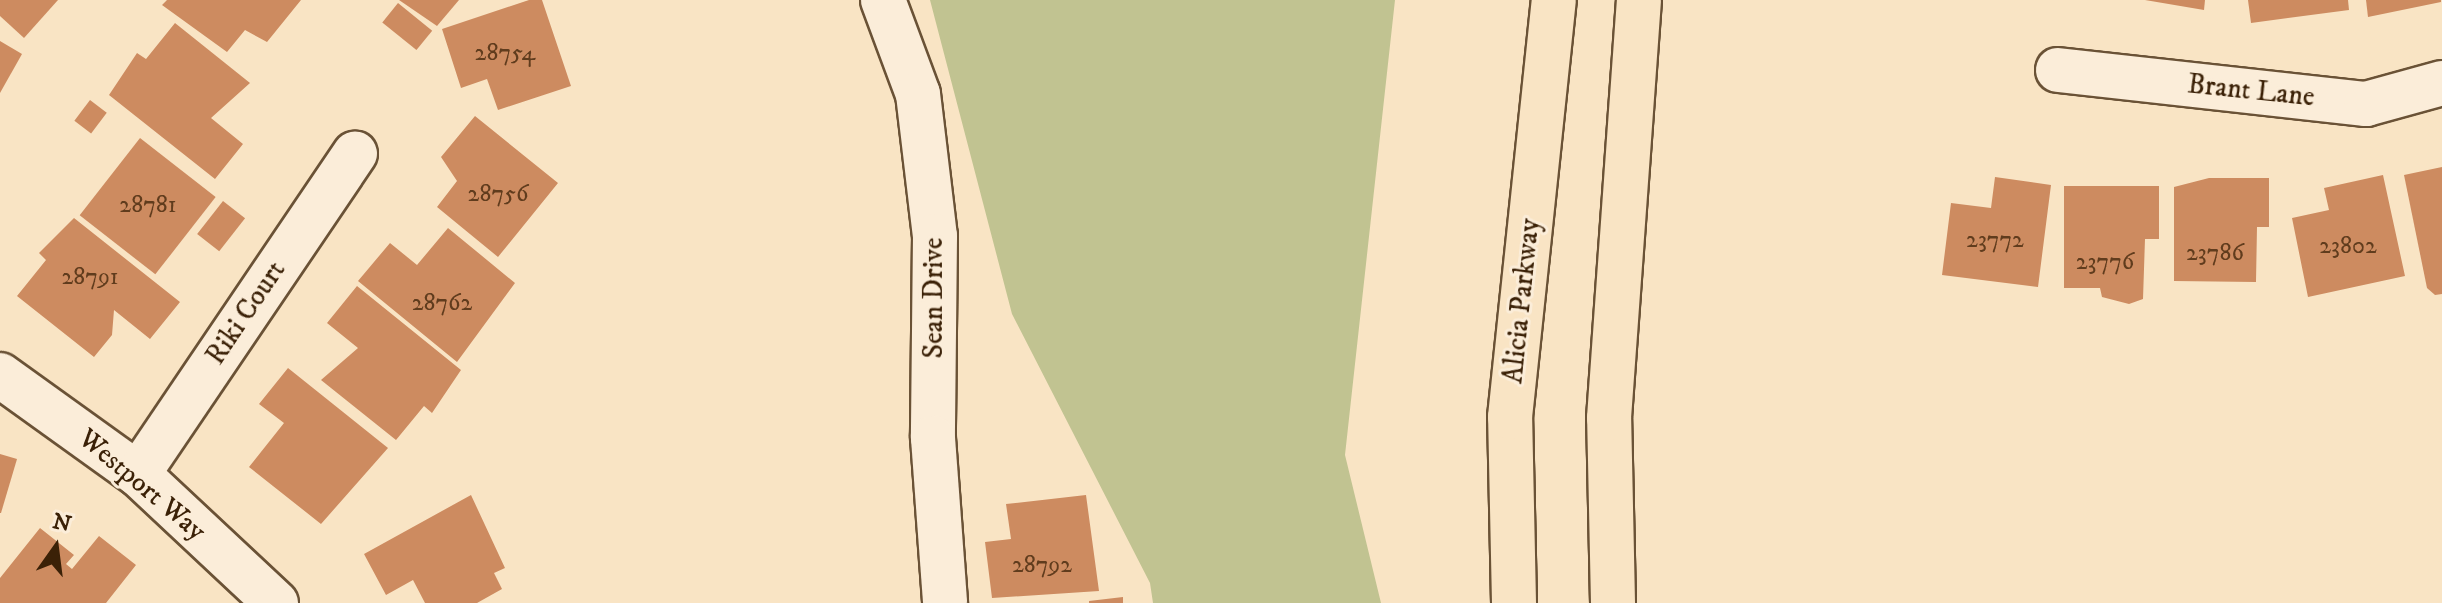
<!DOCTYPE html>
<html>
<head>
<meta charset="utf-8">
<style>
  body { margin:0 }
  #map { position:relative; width:2442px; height:603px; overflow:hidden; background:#f9e4c4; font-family:"IM FELL DW Pica",serif }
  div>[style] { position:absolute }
  .green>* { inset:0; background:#c1c391 }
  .building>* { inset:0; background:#cd8b60; transform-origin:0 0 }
  .roads { filter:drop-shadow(2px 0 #6a5236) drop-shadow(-2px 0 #6a5236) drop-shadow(0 2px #6a5236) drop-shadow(0 -2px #6a5236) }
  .minor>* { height:44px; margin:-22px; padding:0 22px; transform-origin:22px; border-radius:22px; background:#fbedd9 }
  .major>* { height:44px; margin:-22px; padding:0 22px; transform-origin:22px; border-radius:22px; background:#f9e4c4 }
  span { translate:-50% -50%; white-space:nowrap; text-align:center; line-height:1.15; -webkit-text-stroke:6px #fbedd9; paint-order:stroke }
  .number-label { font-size:24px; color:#603c1d }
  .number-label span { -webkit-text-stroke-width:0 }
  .street-label { font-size:28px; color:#3b2107 }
  .north { position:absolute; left:16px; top:507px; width:80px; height:80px; -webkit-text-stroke:6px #fbedd9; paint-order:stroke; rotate:14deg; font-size:22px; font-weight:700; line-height:32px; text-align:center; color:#3b2107 }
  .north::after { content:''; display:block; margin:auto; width:28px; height:36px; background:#3b2107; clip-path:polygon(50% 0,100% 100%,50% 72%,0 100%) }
</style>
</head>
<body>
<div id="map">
  <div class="green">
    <div style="clip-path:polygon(930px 0,1395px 0,1345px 455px,1381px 603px,1153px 603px,1150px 583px,1012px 314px)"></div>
  </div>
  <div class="building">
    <div style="clip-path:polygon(0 0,58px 0,24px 38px,0 16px)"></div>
    <div style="clip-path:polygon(167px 0,301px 0,267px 42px,245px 30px,227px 52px,162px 5px)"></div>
    <div style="clip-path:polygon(399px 0,459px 0,437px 26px)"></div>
    <div style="clip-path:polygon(529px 0,542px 0,571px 86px,498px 110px,487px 79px,461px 88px,442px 29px)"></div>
    <div style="clip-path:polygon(2145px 0,2205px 0,2204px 10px)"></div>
    <div style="clip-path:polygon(2248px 0,2348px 0,2349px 10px,2251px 23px)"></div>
    <div style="clip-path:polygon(2366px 0,2441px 0,2441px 2px,2368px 17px)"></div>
    <div style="left:398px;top:3px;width:44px;height:25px;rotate:39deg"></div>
    <div style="clip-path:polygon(175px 23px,250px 83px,211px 118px,243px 144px,215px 179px,109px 95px,137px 53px,146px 59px)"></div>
    <div style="clip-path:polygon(0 41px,22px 54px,0 93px)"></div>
    <div style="left:90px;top:100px;width:21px;height:26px;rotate:37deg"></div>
    <div style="clip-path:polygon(475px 116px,558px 183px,498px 257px,437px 207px,457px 181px,441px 157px)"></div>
    <div style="left:140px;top:138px;width:96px;height:98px;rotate:38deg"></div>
    <div style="clip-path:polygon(2442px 167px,2442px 294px,2435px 295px,2427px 288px,2404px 175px)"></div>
    <div style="clip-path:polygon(2383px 175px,2405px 276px,2308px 297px,2292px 218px,2329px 210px,2324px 188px)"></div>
    <div style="clip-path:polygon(1995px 177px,2051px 185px,2038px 287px,1942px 275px,1951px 203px,1991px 208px)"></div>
    <div style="clip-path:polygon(2209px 178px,2269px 178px,2269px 227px,2257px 227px,2256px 282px,2174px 281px,2174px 187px)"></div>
    <div style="clip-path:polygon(2064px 186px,2159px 186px,2159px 239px,2145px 239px,2143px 299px,2129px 304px,2102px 297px,2100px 288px,2064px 288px)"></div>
    <div style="left:223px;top:201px;width:28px;height:42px;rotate:38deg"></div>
    <div style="clip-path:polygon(74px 218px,180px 302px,150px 339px,114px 310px,112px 335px,94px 357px,17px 296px,46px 260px,39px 253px)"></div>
    <div style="clip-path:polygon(448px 228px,515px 283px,457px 362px,358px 281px,390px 243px,417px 265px)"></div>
    <div style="clip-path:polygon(357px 286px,461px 370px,432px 413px,424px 406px,396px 440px,321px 380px,358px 348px,327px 323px)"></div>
    <div style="clip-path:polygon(288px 368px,388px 448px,321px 524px,249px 467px,284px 423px,259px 404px)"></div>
    <div style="clip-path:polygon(0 454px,17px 459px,1px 513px,0 513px)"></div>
    <div style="clip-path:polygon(471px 495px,505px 568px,494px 573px,502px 589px,477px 603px,425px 603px,413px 580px,386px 595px,364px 554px)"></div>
    <div style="clip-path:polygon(1086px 495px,1099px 591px,992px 598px,985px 542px,1011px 539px,1006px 504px)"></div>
    <div style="clip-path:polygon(40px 528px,74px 555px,66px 564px,72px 569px,99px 536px,136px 565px,106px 603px,0 603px,0 578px)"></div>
    <div style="clip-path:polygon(1123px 597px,1123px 603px,1089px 603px,1089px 601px)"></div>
  </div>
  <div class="roads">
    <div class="minor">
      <div style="left:883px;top:0;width:100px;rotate:69.6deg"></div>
      <div style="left:918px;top:94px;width:143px;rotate:83.2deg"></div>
      <div style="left:935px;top:236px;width:202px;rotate:90.6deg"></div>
      <div style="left:933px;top:438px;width:165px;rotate:85.8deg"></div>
      <div style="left:2058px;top:70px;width:310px;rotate:6.3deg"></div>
      <div style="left:2366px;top:104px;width:79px;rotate:-15.4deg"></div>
      <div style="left:0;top:375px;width:170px;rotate:35.7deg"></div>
      <div style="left:138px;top:474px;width:189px;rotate:43.1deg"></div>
      <div style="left:138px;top:474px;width:387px;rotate:-55.9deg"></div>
    </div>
    <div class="major">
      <div style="left:1514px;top:603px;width:186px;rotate:-91.2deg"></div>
      <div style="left:1510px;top:417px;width:419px;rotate:-84deg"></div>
      <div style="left:1613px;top:603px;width:185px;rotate:-91.2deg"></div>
      <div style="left:1609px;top:418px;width:419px;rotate:-85.9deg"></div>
    </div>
  </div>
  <div class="number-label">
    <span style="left:505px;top:54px">28754</span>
    <span style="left:498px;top:195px">28756</span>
    <span style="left:148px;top:206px">28781</span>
    <span style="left:1995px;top:241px">23772</span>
    <span style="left:2348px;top:247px">23802</span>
    <span style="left:2215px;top:254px">23786</span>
    <span style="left:2105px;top:263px">23776</span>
    <span style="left:90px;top:278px">28791</span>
    <span style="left:442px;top:304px">28762</span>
    <span style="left:1042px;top:566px">28792</span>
  </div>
  <div class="street-label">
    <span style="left:2251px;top:91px;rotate:6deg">Brant Lane</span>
    <span style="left:934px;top:298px;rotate:-90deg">Sean Drive</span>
    <span style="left:1522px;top:301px;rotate:-84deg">Alicia Parkway</span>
    <span style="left:246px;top:313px;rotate:-56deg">Riki Court</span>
    <span style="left:142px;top:485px;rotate:40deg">Westport Way</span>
  </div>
  <div class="north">N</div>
</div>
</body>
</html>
